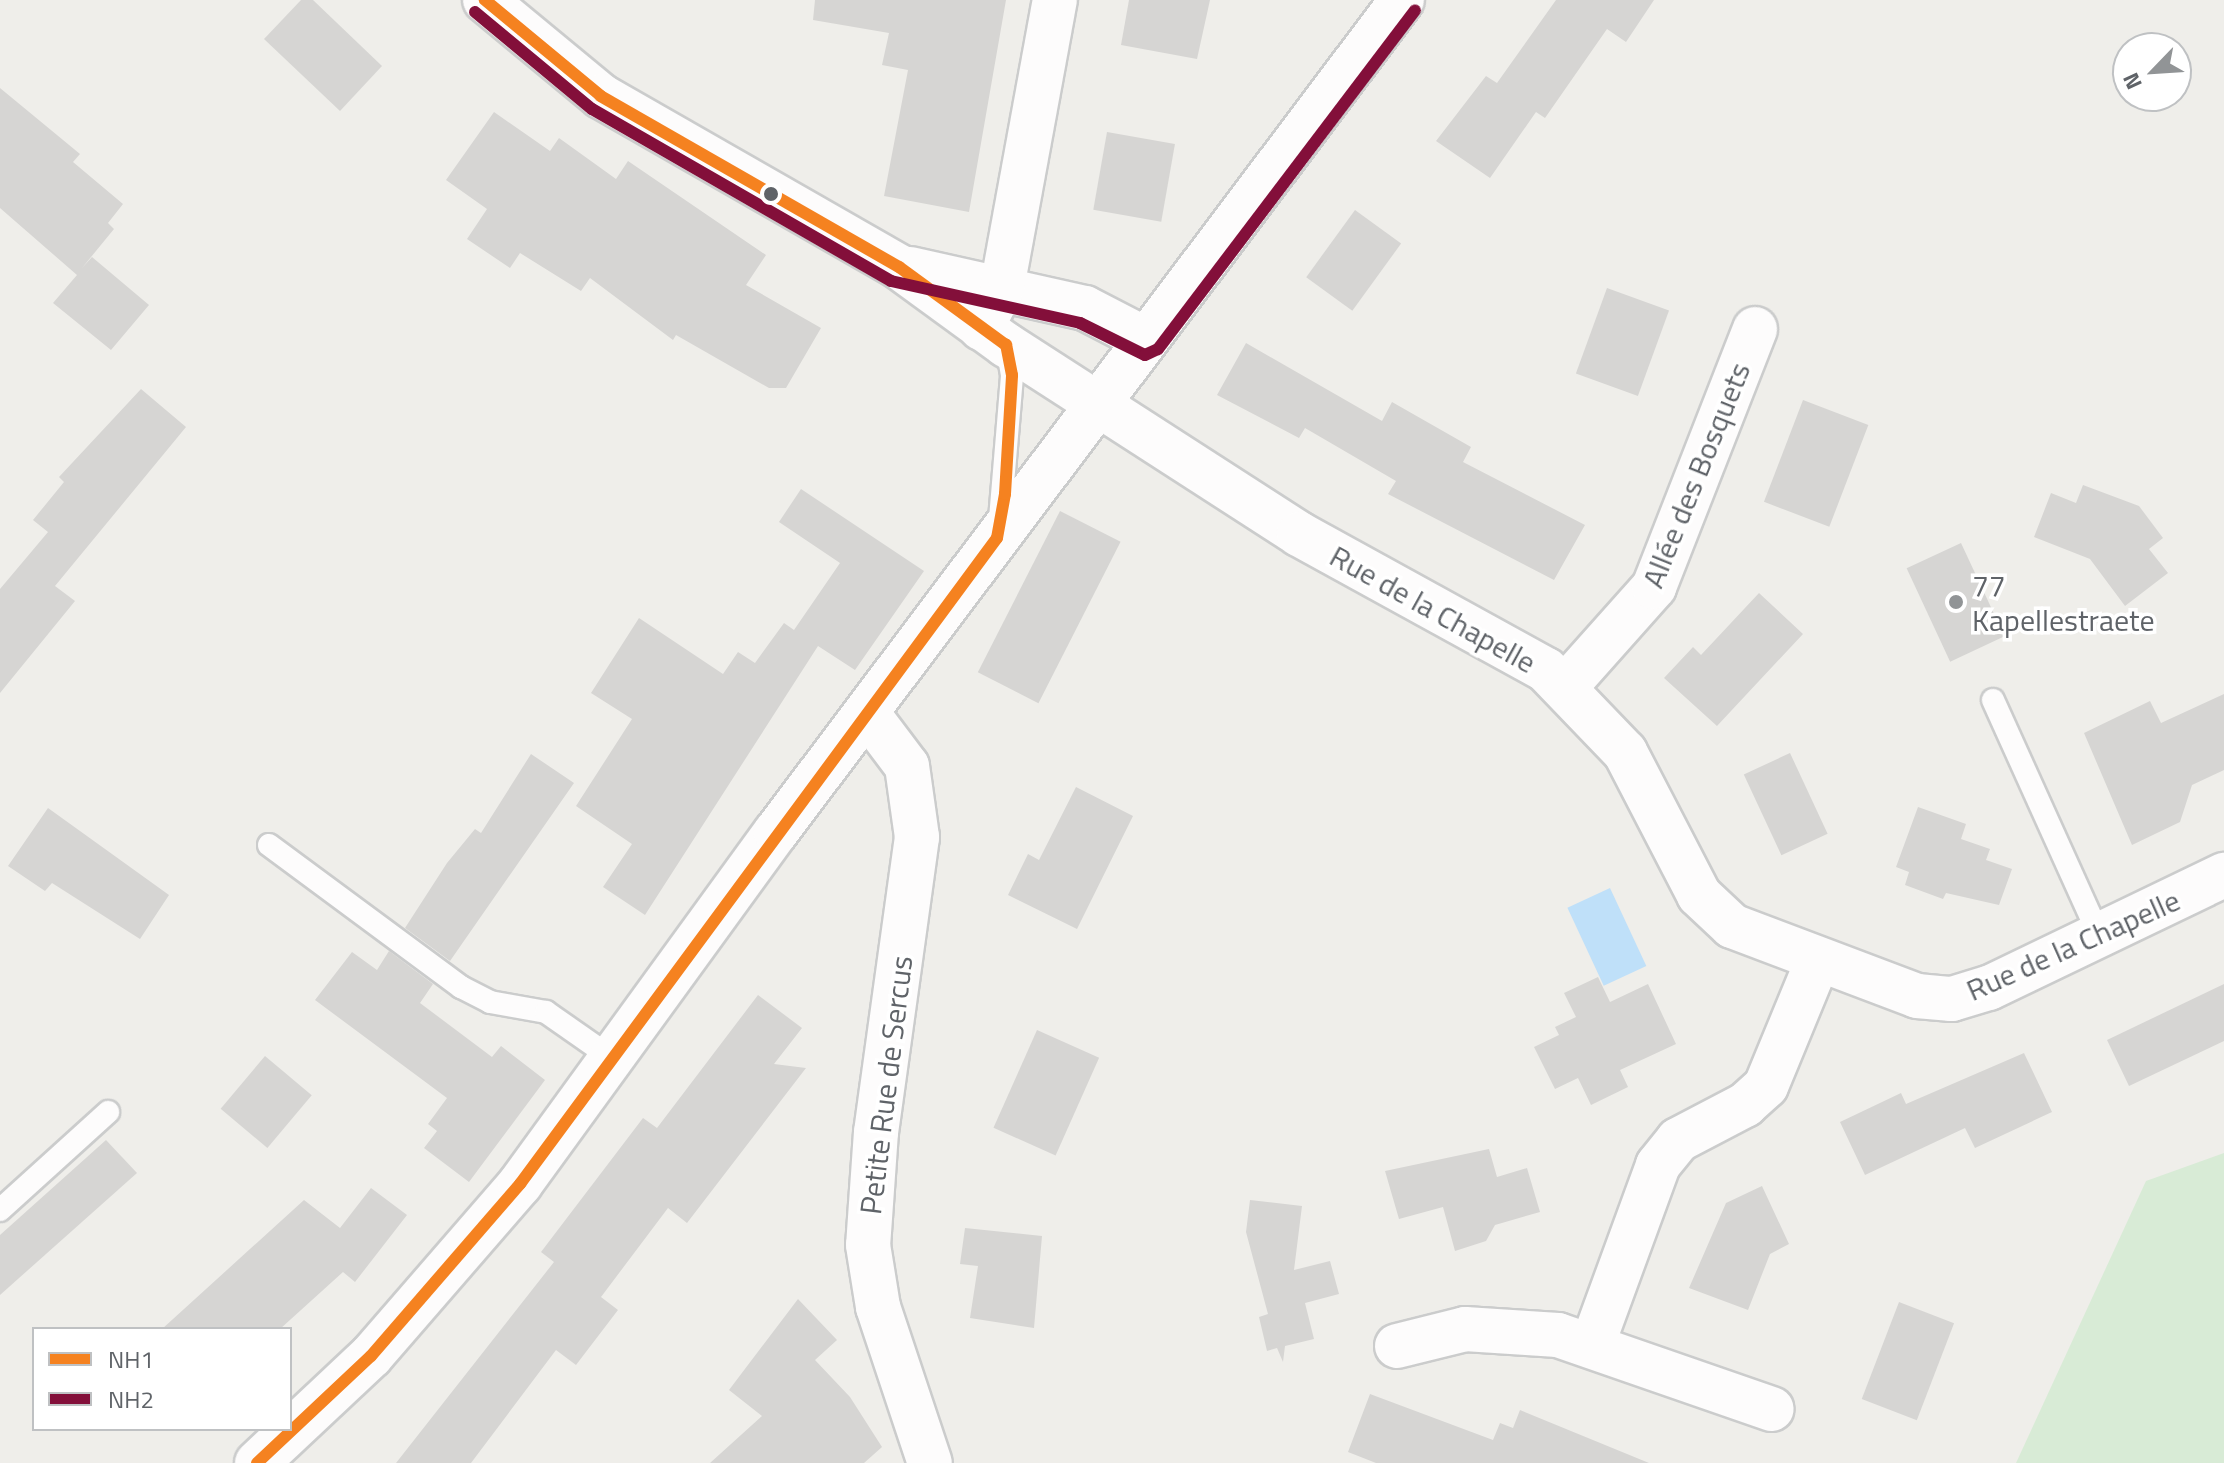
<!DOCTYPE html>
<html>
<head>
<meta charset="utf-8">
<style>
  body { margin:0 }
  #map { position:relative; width:2224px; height:1463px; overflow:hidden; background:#efeeea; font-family:"Titillium Web",sans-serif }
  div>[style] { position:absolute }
  .green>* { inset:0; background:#d8ebd6 }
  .water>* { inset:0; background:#bfe0f9; transform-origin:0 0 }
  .building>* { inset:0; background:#d6d5d3; transform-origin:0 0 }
  .roads { filter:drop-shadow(2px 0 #cbcccc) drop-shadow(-2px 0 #cbcccc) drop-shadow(0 2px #cbcccc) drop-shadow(0 -2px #cbcccc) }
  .service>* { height:22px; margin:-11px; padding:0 11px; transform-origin:11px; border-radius:11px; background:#fdfcfc }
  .minor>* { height:44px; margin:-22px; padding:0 22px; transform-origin:22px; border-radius:22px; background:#fdfcfc }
  .tertiary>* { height:44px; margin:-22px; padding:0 22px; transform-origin:22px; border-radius:22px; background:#fdfcfc }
  .bus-1>* { height:12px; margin:-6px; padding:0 6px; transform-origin:6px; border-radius:6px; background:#f58220 }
  .bus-2>* { height:12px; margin:-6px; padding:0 6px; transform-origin:6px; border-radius:6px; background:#830f3a }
  .dots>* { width:22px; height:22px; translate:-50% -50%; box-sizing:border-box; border:4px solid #fff; border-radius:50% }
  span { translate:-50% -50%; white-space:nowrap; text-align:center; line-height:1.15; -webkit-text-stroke:7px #fff; paint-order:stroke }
  .street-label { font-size:30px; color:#5f6368 }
  .poi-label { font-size:30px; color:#5f6368 }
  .left { translate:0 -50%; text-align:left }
  .legend { position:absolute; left:32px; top:1327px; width:260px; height:104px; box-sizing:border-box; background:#fff; border:2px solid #bfc1c3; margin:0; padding:10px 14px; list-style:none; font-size:24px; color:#5f6368 }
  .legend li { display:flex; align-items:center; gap:16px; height:40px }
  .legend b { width:40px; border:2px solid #bfc1c3 }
  .north { position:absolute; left:2112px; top:32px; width:80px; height:80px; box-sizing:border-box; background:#fff; border:2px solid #bfc1c3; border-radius:50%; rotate:245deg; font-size:22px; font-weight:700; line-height:32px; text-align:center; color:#5f6368 }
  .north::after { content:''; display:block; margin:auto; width:28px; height:36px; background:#919496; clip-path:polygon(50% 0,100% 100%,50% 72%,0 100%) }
</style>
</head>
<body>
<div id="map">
  <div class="green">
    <div style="clip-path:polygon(2224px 1153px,2224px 1463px,2016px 1463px,2146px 1181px)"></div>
  </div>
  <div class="water">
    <div style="left:1610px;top:888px;width:86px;height:47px;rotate:65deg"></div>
  </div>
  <div class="building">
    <div style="clip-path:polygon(301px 0,313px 0,382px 66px,340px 111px,264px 39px)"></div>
    <div style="clip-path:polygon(815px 0,1006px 0,969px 212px,884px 196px,908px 70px,882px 65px,889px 33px,813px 20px)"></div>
    <div style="clip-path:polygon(1129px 0,1210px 0,1197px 59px,1121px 45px)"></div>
    <div style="clip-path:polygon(1556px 0,1654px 0,1626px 42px,1607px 29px,1545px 118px,1536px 112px,1490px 178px,1436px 141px,1486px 76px,1497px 83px)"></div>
    <div style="clip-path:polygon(0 88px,80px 154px,73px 162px,123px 204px,108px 223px,114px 229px,82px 268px,92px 257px,149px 305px,111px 350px,53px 303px,77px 275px,0 208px)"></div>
    <div style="clip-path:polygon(494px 112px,550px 151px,559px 138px,616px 179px,628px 161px,766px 255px,746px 285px,821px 328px,786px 388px,769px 388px,676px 335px,673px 340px,590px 278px,581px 291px,520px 253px,510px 268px,467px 239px,487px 209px,446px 180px)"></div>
    <div style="left:1107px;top:132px;width:69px;height:79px;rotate:10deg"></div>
    <div style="left:1355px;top:210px;width:57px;height:83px;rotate:36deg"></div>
    <div style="left:1607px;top:288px;width:66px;height:91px;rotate:20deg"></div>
    <div style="clip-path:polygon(1246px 343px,1382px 421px,1392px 402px,1471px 447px,1463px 462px,1585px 525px,1554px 580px,1388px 494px,1396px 481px,1305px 428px,1299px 438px,1217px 395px)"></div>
    <div style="clip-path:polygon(141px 389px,186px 427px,55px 586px,75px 601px,0 693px,0 589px,48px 532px,33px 520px,64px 482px,59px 477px)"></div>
    <div style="left:1803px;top:400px;width:70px;height:109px;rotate:21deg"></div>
    <div style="clip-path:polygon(2083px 485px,2139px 506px,2163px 538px,2149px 549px,2168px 573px,2125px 606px,2090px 559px,2034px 537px,2051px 493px,2076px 503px)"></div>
    <div style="clip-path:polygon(801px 489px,924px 571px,855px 670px,818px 646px,645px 915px,603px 887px,632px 844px,576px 806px,632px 719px,591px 693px,639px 618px,723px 674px,738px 652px,755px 663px,784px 623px,794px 630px,840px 563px,779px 522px)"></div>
    <div style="left:1060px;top:511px;width:68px;height:181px;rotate:27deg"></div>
    <div style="left:1961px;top:543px;width:103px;height:60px;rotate:65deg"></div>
    <div style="clip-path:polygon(1759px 593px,1803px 634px,1717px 726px,1664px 678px,1693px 647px,1701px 655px)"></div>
    <div style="clip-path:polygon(2224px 694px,2224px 770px,2192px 785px,2180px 822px,2132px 845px,2084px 733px,2150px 701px,2161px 723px)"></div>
    <div style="left:1790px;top:753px;width:89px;height:51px;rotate:65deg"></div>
    <div style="clip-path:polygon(531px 754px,574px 783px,450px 961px,405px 928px,447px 863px,475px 829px,481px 833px)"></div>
    <div style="clip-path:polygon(1076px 787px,1133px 816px,1077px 929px,1008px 895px,1028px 854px,1039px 860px)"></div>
    <div style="clip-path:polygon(1918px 807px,1966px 824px,1961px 839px,1990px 849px,1986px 860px,2012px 869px,1999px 905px,1946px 893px,1943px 899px,1905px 885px,1909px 872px,1896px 867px)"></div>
    <div style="clip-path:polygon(48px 808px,169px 895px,140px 939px,52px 883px,45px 891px,8px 866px)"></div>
    <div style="clip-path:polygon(389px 951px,433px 984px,420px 1003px,492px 1057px,501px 1046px,545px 1080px,469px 1182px,424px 1148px,437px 1131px,428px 1124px,447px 1098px,315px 1000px,352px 952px,377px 970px)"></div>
    <div style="clip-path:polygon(1598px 977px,1610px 1002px,1648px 984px,1676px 1044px,1620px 1070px,1628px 1087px,1591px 1105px,1578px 1078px,1555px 1089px,1534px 1047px,1559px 1035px,1555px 1027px,1576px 1017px,1564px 993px)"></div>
    <div style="clip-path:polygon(2224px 984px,2224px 1041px,2129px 1086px,2107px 1040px)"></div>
    <div style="clip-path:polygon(758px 995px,802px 1028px,774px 1064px,806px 1068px,687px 1223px,668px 1208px,601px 1297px,618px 1310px,576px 1365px,556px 1350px,471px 1463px,396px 1463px,554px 1262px,541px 1252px,643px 1118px,657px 1128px)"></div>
    <div style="left:1037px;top:1030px;width:68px;height:107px;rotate:24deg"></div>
    <div style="clip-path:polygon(2024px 1053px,2052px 1112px,1975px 1148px,1965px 1128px,1865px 1175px,1840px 1122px,1901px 1093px,1906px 1104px)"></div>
    <div style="left:265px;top:1056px;width:61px;height:69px;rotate:40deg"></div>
    <div style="clip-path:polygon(106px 1140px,137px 1173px,0 1295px,0 1235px)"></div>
    <div style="clip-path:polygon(1489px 1149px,1497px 1177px,1527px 1168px,1540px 1212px,1495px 1225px,1486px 1241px,1455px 1251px,1443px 1207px,1399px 1219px,1385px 1171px)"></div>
    <div style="clip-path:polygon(1762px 1186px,1789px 1244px,1770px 1254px,1748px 1310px,1689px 1288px,1726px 1203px)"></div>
    <div style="clip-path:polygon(371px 1188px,407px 1215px,355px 1282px,343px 1272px,280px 1329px,162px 1329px,304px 1200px,340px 1228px)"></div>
    <div style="clip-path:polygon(1250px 1200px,1302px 1206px,1294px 1270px,1330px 1261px,1339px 1294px,1305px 1303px,1314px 1339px,1285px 1346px,1283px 1362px,1277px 1348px,1267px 1351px,1259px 1317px,1268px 1314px,1246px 1232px)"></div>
    <div style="clip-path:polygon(965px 1228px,1042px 1236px,1034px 1328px,970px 1318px,978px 1266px,960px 1264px)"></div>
    <div style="clip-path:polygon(798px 1299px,837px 1340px,815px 1360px,850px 1397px,882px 1447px,864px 1463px,710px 1463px,762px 1416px,729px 1390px)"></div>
    <div style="left:1899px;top:1302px;width:59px;height:104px;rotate:21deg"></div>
    <div style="clip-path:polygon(1370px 1394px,1493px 1440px,1500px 1423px,1513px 1428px,1520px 1410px,1649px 1463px,1376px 1463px,1348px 1452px)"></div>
  </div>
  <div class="roads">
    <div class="service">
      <div style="left:1000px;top:519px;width:144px;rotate:-85.2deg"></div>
      <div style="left:1012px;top:375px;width:28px;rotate:-100deg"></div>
      <div style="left:1993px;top:700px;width:258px;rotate:65.7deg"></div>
      <div style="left:269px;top:845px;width:239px;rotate:36.5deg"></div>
      <div style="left:461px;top:987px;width:33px;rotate:27deg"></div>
      <div style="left:490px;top:1002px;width:57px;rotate:10.1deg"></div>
      <div style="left:546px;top:1012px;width:82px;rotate:35deg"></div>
      <div style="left:0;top:1210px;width:146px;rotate:-42.2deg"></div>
    </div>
    <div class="minor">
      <div style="left:485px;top:0;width:151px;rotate:39.6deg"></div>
      <div style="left:601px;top:96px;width:344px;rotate:29.8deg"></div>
      <div style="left:899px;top:267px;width:132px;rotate:36.1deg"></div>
      <div style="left:1006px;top:345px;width:349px;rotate:32.8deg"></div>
      <div style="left:1299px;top:534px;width:282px;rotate:28.8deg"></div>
      <div style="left:1546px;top:670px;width:114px;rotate:46.1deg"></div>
      <div style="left:1625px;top:752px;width:161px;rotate:62.6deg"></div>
      <div style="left:1699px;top:895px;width:45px;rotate:43.2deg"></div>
      <div style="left:1732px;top:926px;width:198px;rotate:20.7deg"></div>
      <div style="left:1917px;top:996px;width:35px;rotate:5deg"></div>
      <div style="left:1952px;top:999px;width:39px;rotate:-17deg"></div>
      <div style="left:1989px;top:988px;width:261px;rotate:-25.7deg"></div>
      <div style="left:910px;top:269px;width:179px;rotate:12.6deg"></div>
      <div style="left:1085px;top:308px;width:68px;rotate:27.3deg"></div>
      <div style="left:981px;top:328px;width:45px;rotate:-62.3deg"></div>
      <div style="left:1002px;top:288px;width:293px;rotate:-79.6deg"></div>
      <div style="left:1565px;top:687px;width:134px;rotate:-48.3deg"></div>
      <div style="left:1654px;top:587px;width:277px;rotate:-68.6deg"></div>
      <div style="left:867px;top:713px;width:66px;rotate:53deg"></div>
      <div style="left:907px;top:766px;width:72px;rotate:82deg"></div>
      <div style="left:917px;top:837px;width:298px;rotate:97.9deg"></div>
      <div style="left:876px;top:1132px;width:113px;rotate:94deg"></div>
      <div style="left:868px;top:1245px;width:63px;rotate:80.8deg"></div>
      <div style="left:878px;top:1307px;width:164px;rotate:71.6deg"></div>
      <div style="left:1593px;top:1343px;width:189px;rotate:-69.9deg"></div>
      <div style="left:1658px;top:1165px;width:32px;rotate:-51deg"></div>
      <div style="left:1678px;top:1140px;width:76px;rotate:-27.6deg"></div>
      <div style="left:1745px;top:1105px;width:28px;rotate:-42deg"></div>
      <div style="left:1766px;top:1086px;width:134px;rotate:-67.6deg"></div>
      <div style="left:1397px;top:1346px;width:70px;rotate:-14deg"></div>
      <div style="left:1465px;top:1329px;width:93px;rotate:3.7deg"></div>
      <div style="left:1558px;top:1335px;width:226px;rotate:19.1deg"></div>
    </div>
    <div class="tertiary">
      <div style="left:257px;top:1463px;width:156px;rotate:-43.2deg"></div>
      <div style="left:371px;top:1356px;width:228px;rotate:-49.1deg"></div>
      <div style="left:520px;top:1184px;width:435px;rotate:-54deg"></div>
      <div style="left:776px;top:832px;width:1041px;rotate:-53.04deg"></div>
    </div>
  </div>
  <div class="bus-1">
    <div style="left:257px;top:1463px;width:156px;rotate:-43.2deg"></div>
    <div style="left:371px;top:1356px;width:228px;rotate:-49.1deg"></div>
    <div style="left:520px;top:1184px;width:803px;rotate:-53.56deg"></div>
    <div style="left:997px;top:538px;width:45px;rotate:-79.7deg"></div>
    <div style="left:1005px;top:494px;width:119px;rotate:-86.6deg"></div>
    <div style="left:1012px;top:375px;width:31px;rotate:-101deg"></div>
    <div style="left:1006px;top:345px;width:132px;rotate:-143.9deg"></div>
    <div style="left:899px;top:267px;width:344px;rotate:-150.2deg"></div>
    <div style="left:601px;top:96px;width:151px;rotate:-140.4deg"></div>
  </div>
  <div class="bus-2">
    <div style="left:475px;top:12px;width:152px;rotate:39.7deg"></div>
    <div style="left:592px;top:109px;width:345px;rotate:29.9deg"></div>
    <div style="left:891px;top:281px;width:194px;rotate:12.5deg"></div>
    <div style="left:1080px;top:323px;width:72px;rotate:26.2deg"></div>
    <div style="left:1145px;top:355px;width:14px;rotate:-25deg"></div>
    <div style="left:1158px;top:349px;width:425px;rotate:-52.8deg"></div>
  </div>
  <div class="dots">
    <div style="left:771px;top:194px;background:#5f6368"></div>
    <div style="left:1956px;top:602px;background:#919496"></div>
  </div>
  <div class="street-label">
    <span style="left:1696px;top:475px;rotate:-68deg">Allée des Bosquets</span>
    <span style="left:1433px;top:609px;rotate:29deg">Rue de la Chapelle</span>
    <span style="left:2073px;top:945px;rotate:-24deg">Rue de la Chapelle</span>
    <span style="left:886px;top:1085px;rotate:-83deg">Petite Rue de Sercus</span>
  </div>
  <div class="poi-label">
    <span class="left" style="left:1972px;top:602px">77<br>Kapellestraete</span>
  </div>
  <ul class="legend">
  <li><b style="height:10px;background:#f58220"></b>NH1</li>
  <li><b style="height:10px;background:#830f3a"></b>NH2</li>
  </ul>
  <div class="north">N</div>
</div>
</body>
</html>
